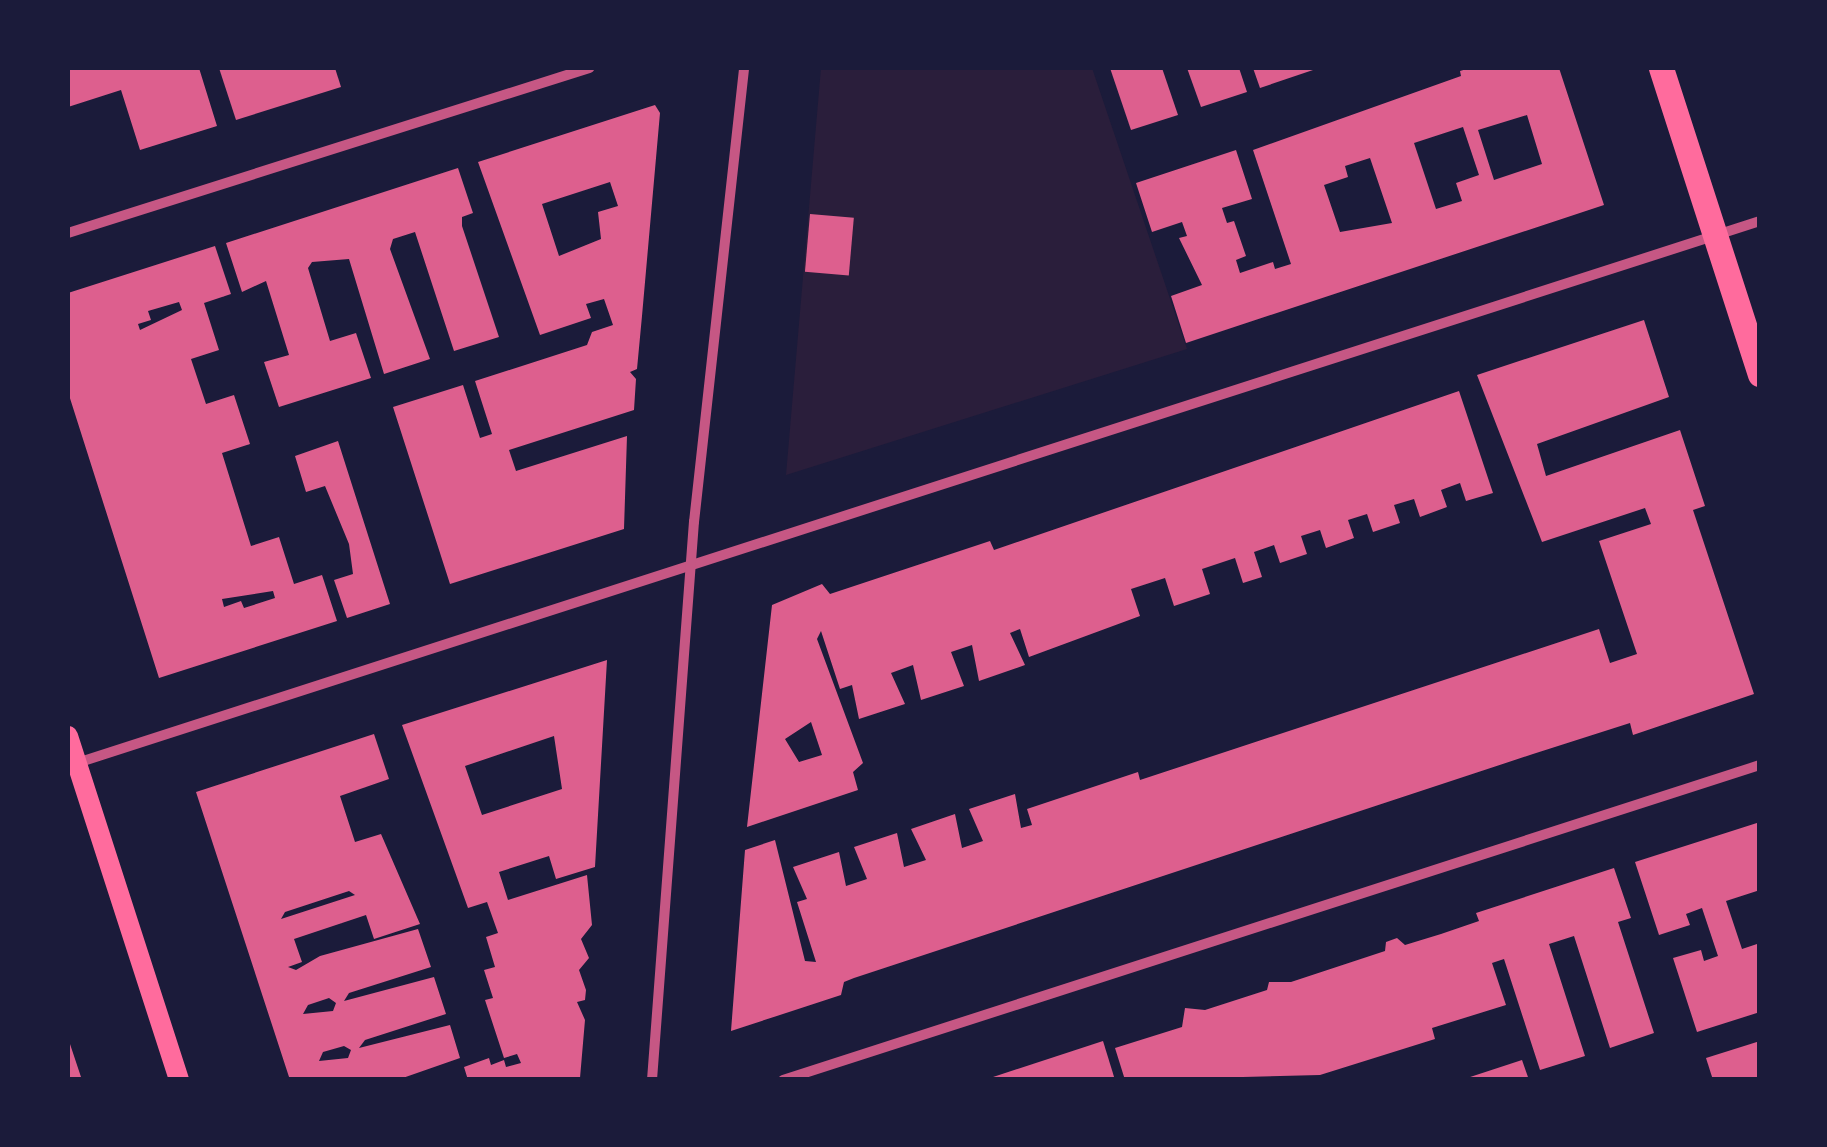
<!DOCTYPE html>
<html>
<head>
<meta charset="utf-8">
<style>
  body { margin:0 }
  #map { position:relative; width:1827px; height:1147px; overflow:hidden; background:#1b1b3a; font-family:"Roboto Condensed",sans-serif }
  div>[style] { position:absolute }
  .green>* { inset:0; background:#2a1e3b }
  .building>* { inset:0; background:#dd5f8e; transform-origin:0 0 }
  .minor>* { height:10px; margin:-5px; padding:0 5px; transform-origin:5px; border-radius:5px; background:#c65784 }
  .secondary>* { height:20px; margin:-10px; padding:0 10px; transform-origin:10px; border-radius:10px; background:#ff6b9d }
  .primary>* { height:25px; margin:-12.5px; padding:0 12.5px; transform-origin:12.5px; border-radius:12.5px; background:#ff6b9d }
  span { translate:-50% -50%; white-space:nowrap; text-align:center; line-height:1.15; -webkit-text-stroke:10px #1b1b3a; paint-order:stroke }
  .frame { position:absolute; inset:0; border:70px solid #1b1b3a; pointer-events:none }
</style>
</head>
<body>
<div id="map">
  <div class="green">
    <div style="clip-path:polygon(821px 68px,1092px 68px,1187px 349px,786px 475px)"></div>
  </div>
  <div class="building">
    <div style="clip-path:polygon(68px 68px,199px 68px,217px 126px,140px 150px,121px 90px,68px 107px)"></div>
    <div style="clip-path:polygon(219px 68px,335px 68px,341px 87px,236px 120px)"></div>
    <div style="clip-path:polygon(1110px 68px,1162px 68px,1178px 115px,1131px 130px)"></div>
    <div style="clip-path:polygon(1187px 68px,1239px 68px,1247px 92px,1201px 107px)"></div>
    <div style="clip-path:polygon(1253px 68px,1319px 68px,1260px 88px)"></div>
    <div style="clip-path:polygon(evenodd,1470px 68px,1559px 68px,1604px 205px,1186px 343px,1171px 296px,1202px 285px,1179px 238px,1187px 236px,1182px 222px,1152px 232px,1136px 183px,1236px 150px,1252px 199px,1222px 208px,1227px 223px,1234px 221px,1246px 256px,1236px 260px,1240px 273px,1273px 262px,1275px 269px,1291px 264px,1253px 150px,1461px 76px,1460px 71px,1470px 68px,1527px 115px,1542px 164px,1494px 180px,1478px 130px,1527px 115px,1470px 68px,1463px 127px,1479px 175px,1456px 183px,1462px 201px,1436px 209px,1414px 143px,1463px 127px,1470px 68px,1370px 158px,1392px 223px,1340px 232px,1324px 185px,1348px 177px,1345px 166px,1370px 158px)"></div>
    <div style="clip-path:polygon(evenodd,655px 105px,660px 113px,642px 316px,637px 369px,630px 372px,636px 379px,634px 410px,509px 450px,516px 471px,627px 436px,624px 529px,450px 584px,393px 407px,463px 385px,480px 438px,492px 434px,475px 381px,587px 345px,592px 332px,613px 325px,604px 299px,586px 304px,591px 318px,540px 335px,478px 162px,655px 105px,610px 182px,618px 206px,598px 212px,601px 239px,559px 256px,542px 204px,610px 182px)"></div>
    <div style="clip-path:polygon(458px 168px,473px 213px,462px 217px,462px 226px,499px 337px,454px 351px,415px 232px,393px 239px,390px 249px,430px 359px,384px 374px,349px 259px,312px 262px,308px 268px,330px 341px,356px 333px,371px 378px,279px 407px,264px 362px,289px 355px,266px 281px,242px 292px,226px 243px)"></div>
    <div style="left:810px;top:214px;width:44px;height:58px;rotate:5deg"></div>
    <div style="clip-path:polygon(evenodd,215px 246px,231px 294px,204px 303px,219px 350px,191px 359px,206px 404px,234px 395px,250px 444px,222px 453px,251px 546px,279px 537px,294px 584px,322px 575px,337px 621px,159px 678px,68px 392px,68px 293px,215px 246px,179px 302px,182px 310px,140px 330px,138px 324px,151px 320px,148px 311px,179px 302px,215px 246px,273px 591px,275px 598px,244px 608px,241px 601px,224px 607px,222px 599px,273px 591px)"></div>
    <div style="clip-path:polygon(1644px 320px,1669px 397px,1537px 444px,1546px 476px,1680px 430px,1705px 506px,1693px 510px,1754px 694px,1633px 735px,1630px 723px,1533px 754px,854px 978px,844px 982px,841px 995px,731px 1031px,745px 850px,775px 840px,805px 961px,816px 962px,797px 902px,807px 899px,793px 867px,839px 852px,846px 886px,867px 879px,854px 847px,897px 833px,904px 867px,926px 860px,911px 829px,955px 814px,962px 848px,983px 841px,969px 809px,1015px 794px,1021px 828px,1032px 825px,1027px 809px,1138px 772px,1140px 780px,1599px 629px,1610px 663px,1637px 654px,1599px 541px,1651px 524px,1645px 508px,1542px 542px,1477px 375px)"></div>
    <div style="clip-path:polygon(evenodd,1459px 391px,1493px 493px,1466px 501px,1460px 483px,1441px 490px,1447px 507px,1420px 517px,1414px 499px,1394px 505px,1400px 523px,1373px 532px,1367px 514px,1348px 520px,1354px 538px,1326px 548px,1320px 530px,1301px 536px,1307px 554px,1280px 563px,1274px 545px,1254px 552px,1262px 577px,1243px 583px,1235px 558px,1202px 569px,1210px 594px,1174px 606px,1165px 578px,1131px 589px,1140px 616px,1029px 657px,1020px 629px,1010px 633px,1025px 665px,979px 681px,972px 645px,951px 652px,964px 686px,921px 700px,913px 665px,891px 673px,905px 704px,859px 719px,852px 685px,840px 689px,821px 631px,817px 639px,863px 763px,853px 772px,858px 790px,747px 827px,772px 605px,822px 584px,830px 594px,990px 541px,994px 550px,1459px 391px,811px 722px,822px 755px,799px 762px,785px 739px,811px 722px)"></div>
    <div style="clip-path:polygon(338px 441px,390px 604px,347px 618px,334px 580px,353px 574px,349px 544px,325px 486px,306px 492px,295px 456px)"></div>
    <div style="clip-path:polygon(evenodd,607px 660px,595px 867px,556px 879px,549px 856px,499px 872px,508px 900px,587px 875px,592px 925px,581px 939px,589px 958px,579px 970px,586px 990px,585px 1000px,577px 1002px,585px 1020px,580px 1078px,468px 1080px,464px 1067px,489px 1058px,491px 1065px,504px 1060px,506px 1067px,521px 1063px,517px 1054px,504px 1058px,485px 1000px,493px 998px,484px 970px,495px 967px,486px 937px,498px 933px,487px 902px,468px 908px,402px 725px,607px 660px,554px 736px,562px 789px,482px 815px,465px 766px,554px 736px)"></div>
    <div style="clip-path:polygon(evenodd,374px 734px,389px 779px,340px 796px,355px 842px,381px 834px,420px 924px,374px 939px,366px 915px,294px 939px,302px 962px,288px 967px,296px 970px,320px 956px,418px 929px,431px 967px,349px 993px,344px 1001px,434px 977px,446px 1014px,365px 1040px,359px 1048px,450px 1025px,460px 1058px,397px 1080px,290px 1080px,196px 792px,374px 734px,349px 891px,355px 895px,281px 919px,285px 912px,349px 891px,374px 734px,329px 998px,336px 1003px,333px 1011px,303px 1014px,308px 1005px,329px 998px,374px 734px,344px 1046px,351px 1050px,348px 1058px,319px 1061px,323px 1052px,344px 1046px)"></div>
    <div style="clip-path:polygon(1760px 822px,1760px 890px,1726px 901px,1742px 949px,1760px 943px,1760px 1012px,1697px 1032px,1673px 958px,1701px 950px,1704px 961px,1718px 956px,1702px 908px,1686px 914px,1690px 925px,1659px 935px,1635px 862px)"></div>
    <div style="clip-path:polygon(1614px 868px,1631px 918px,1618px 922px,1654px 1033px,1610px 1048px,1574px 936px,1549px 944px,1585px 1056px,1540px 1070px,1504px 959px,1492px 963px,1506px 1005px,1432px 1028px,1435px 1039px,1320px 1075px,1125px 1080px,1115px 1048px,1182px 1027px,1185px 1008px,1205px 1010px,1267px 990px,1269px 982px,1291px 982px,1385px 951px,1386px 942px,1397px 938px,1405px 945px,1441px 934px,1479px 921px,1476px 913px)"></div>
    <div style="clip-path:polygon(68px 1038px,82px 1080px,68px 1080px)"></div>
    <div style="clip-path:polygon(1103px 1041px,1115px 1080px,987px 1080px,987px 1079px)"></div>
    <div style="clip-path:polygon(1760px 1041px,1760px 1080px,1713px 1080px,1706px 1058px)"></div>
    <div style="clip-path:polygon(1522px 1060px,1529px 1080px,1464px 1080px,1464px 1079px)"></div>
  </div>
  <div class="minor">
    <div style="left:68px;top:233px;width:547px;rotate:-17.57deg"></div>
    <div style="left:77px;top:763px;width:1768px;rotate:-17.85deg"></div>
    <div style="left:652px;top:1080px;width:560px;rotate:-85.7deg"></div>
    <div style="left:694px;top:522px;width:457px;rotate:-83.7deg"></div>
    <div style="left:783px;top:1080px;width:1027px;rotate:-17.87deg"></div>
  </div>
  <div class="secondary">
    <div style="left:68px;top:736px;width:361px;rotate:72.1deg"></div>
  </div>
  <div class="primary">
    <div style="left:1661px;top:68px;width:322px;rotate:72.1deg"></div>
  </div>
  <div class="frame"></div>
</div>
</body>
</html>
